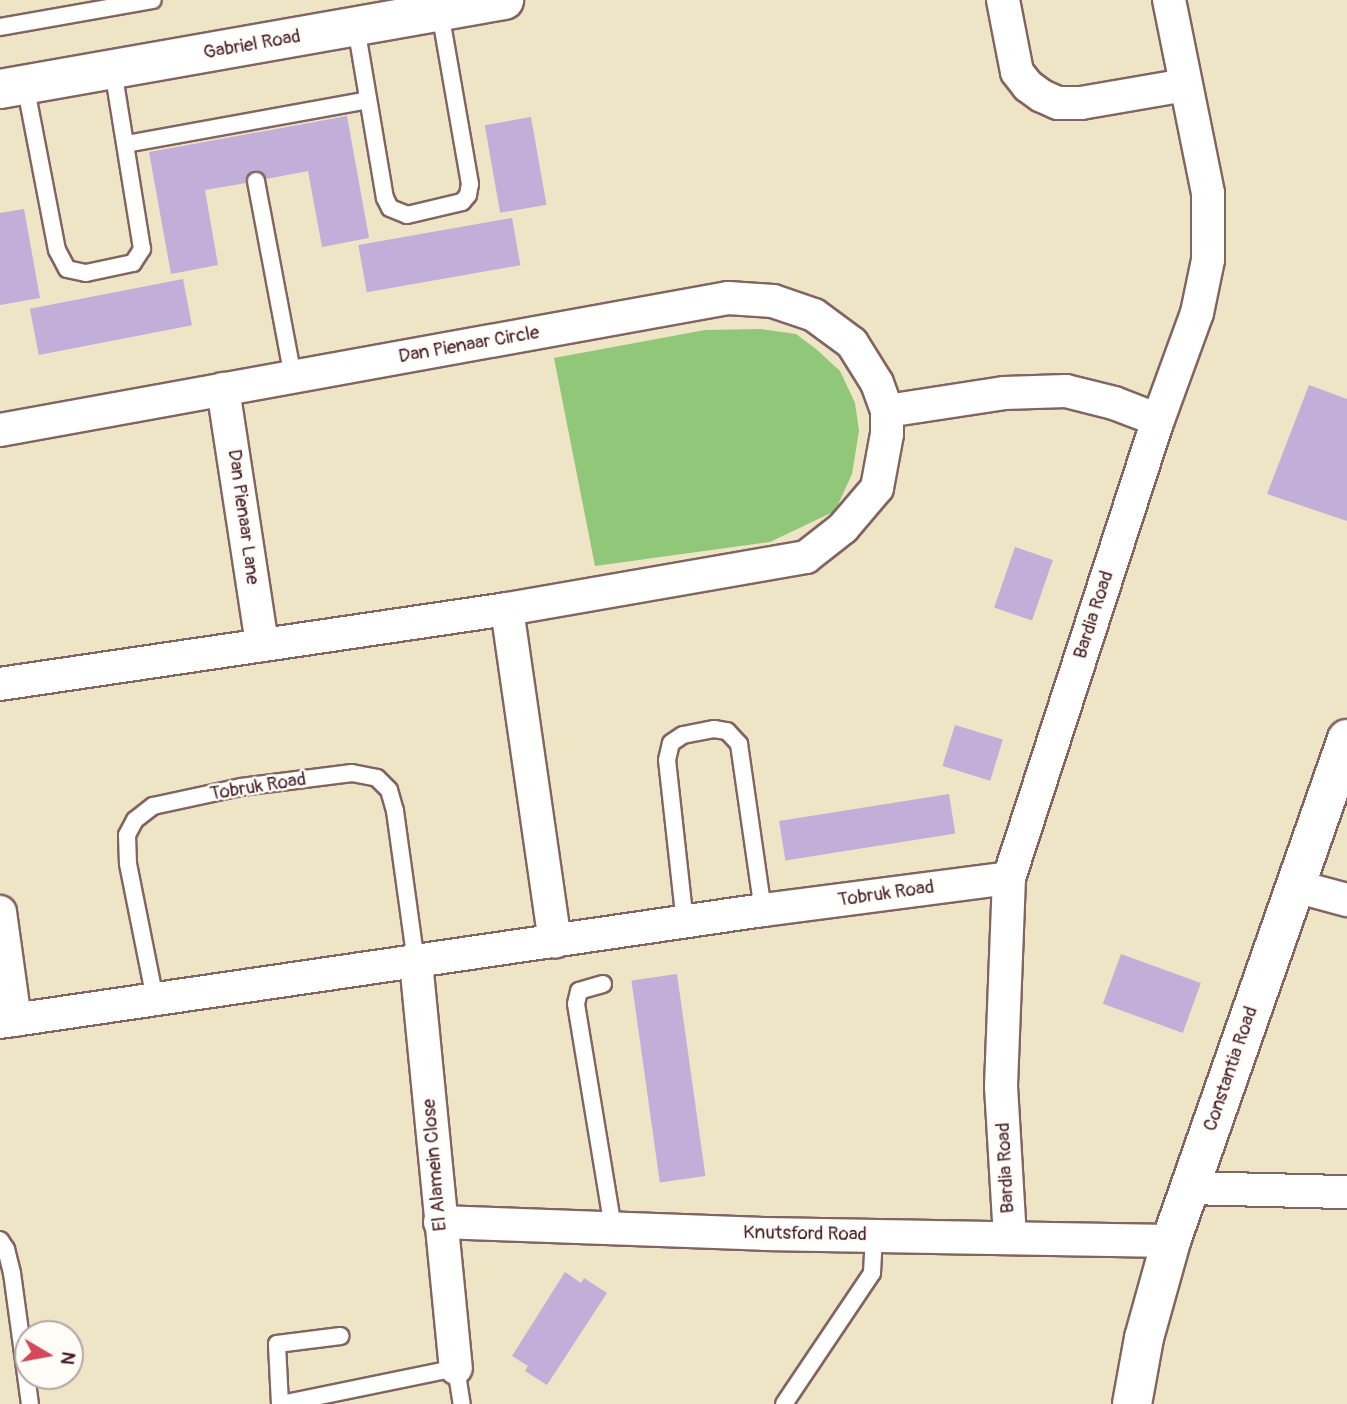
<!DOCTYPE html>
<html>
<head>
<meta charset="utf-8">
<style>
  body { margin:0 }
  #map { position:relative; width:1347px; height:1404px; overflow:hidden; background:#eee4c6; font-family:Pangolin,sans-serif }
  div>[style] { position:absolute }
  .green>* { inset:0; background:#91c779 }
  .building>* { inset:0; background:#c1afda; transform-origin:0 0 }
  .roads { filter:drop-shadow(2px 0 #836461) drop-shadow(-2px 0 #836461) drop-shadow(0 2px #836461) drop-shadow(0 -2px #836461) }
  .service>* { height:16px; margin:-8px; padding:0 8px; transform-origin:8px; border-radius:8px; background:#fff }
  .minor>* { height:32px; margin:-16px; padding:0 16px; transform-origin:16px; border-radius:16px; background:#fff }
  .tertiary>* { height:38px; margin:-19px; padding:0 19px; transform-origin:19px; border-radius:19px; background:#fff }
  .secondary>* { height:38px; margin:-19px; padding:0 19px; transform-origin:19px; border-radius:19px; background:#fff }
  span { translate:-50% -50%; white-space:nowrap; text-align:center; line-height:1.15; -webkit-text-stroke:5px #fdfcf7; paint-order:stroke }
  .street-label { font-size:19px; color:#4a1f2b }
  .north { position:absolute; left:14px; top:1320px; width:70px; height:70px; box-sizing:border-box; background:#fdfcf7; border:2px solid #b5a4a5; border-radius:50%; rotate:100deg; font-size:19px; font-weight:700; line-height:28px; text-align:center; color:#4a1f2b }
  .north::after { content:''; display:block; margin:auto; width:24px; height:32px; background:#d1495b; clip-path:polygon(50% 0,100% 100%,50% 72%,0 100%) }
</style>
</head>
<body>
<div id="map">
  <div class="green">
    <div style="clip-path:polygon(761px 329px,796px 334px,816px 349px,840px 371px,855px 403px,859px 431px,852px 474px,835px 511px,770px 542px,595px 566px,554px 358px,705px 330px)"></div>
  </div>
  <div class="building">
    <div style="clip-path:polygon(347px 116px,369px 238px,322px 247px,308px 171px,266px 179px,263px 174px,255px 171px,249px 174px,246px 183px,205px 190px,218px 265px,171px 274px,149px 152px)"></div>
    <div style="left:531px;top:117px;width:89px;height:47px;rotate:80deg"></div>
    <div style="clip-path:polygon(24px 209px,40px 298px,0 305px,0 213px)"></div>
    <div style="left:512px;top:218px;width:48px;height:156px;rotate:80deg"></div>
    <div style="left:183px;top:279px;width:47px;height:156px;rotate:79deg"></div>
    <div style="clip-path:polygon(1309px 385px,1347px 399px,1347px 521px,1267px 494px)"></div>
    <div style="left:1015px;top:547px;width:40px;height:64px;rotate:19deg"></div>
    <div style="left:955px;top:725px;width:50px;height:43px;rotate:17deg"></div>
    <div style="left:949px;top:794px;width:40px;height:172px;rotate:81deg"></div>
    <div style="left:1121px;top:954px;width:85px;height:53px;rotate:20deg"></div>
    <div style="left:677px;top:974px;width:204px;height:46px;rotate:82deg"></div>
    <div style="clip-path:polygon(565px 1272px,581px 1283px,584px 1278px,607px 1293px,547px 1385px,525px 1371px,528px 1366px,512px 1356px)"></div>
  </div>
  <div class="roads">
    <div class="service">
      <div style="left:0;top:27px;width:155px;rotate:-10deg"></div>
      <div style="left:356px;top:27px;width:173px;rotate:80.4deg"></div>
      <div style="left:385px;top:198px;width:11px;rotate:63deg"></div>
      <div style="left:390px;top:208px;width:18px;rotate:22deg"></div>
      <div style="left:407px;top:215px;width:57px;rotate:-13.3deg"></div>
      <div style="left:462px;top:202px;width:9px;rotate:-49deg"></div>
      <div style="left:468px;top:195px;width:11px;rotate:-80deg"></div>
      <div style="left:470px;top:184px;width:175px;rotate:-99.9deg"></div>
      <div style="left:25px;top:84px;width:169px;rotate:79.1deg"></div>
      <div style="left:57px;top:250px;width:21px;rotate:62deg"></div>
      <div style="left:67px;top:269px;width:19px;rotate:12deg"></div>
      <div style="left:86px;top:273px;width:48px;rotate:-12deg"></div>
      <div style="left:133px;top:263px;width:17px;rotate:-57deg"></div>
      <div style="left:142px;top:249px;width:182px;rotate:-99.2deg"></div>
      <div style="left:126px;top:144px;width:246px;rotate:-10.3deg"></div>
      <div style="left:256px;top:181px;width:199px;rotate:79.3deg"></div>
      <div style="left:685px;top:923px;width:164px;rotate:-96.3deg"></div>
      <div style="left:667px;top:760px;width:17px;rotate:-77deg"></div>
      <div style="left:671px;top:743px;width:14px;rotate:-34deg"></div>
      <div style="left:683px;top:735px;width:32px;rotate:-11deg"></div>
      <div style="left:714px;top:729px;width:13px;rotate:9deg"></div>
      <div style="left:727px;top:731px;width:18px;rotate:47deg"></div>
      <div style="left:739px;top:744px;width:168px;rotate:81.8deg"></div>
      <div style="left:603px;top:984px;width:25px;rotate:164deg"></div>
      <div style="left:579px;top:991px;width:13px;rotate:103deg"></div>
      <div style="left:576px;top:1004px;width:227px;rotate:80.6deg"></div>
      <div style="left:155px;top:999px;width:138px;rotate:-101.3deg"></div>
      <div style="left:128px;top:864px;width:29px;rotate:-92deg"></div>
      <div style="left:127px;top:835px;width:17px;rotate:-62deg"></div>
      <div style="left:135px;top:820px;width:23px;rotate:-38deg"></div>
      <div style="left:153px;top:806px;width:90px;rotate:-12.2deg"></div>
      <div style="left:241px;top:787px;width:112px;rotate:-7.2deg"></div>
      <div style="left:352px;top:773px;width:25px;rotate:11deg"></div>
      <div style="left:377px;top:778px;width:17px;rotate:45deg"></div>
      <div style="left:389px;top:790px;width:22px;rotate:74deg"></div>
      <div style="left:395px;top:811px;width:152px;rotate:82.1deg"></div>
      <div style="left:0;top:1240px;width:11px;rotate:56deg"></div>
      <div style="left:6px;top:1249px;width:25px;rotate:76deg"></div>
      <div style="left:12px;top:1273px;width:132px;rotate:82.2deg"></div>
      <div style="left:280px;top:1404px;width:60px;rotate:-92.9deg"></div>
      <div style="left:277px;top:1344px;width:64px;rotate:-7.2deg"></div>
      <div style="left:281px;top:1404px;width:179px;rotate:-11.6deg"></div>
      <div style="left:456px;top:1368px;width:36px;rotate:81deg"></div>
      <div style="left:784px;top:1404px;width:158px;rotate:-56.1deg"></div>
      <div style="left:872px;top:1273px;width:38px;rotate:-87deg"></div>
    </div>
    <div class="minor">
      <div style="left:1003px;top:0;width:73px;rotate:79deg"></div>
      <div style="left:1017px;top:72px;width:18px;rotate:52deg"></div>
      <div style="left:1028px;top:86px;width:17px;rotate:36deg"></div>
      <div style="left:1042px;top:96px;width:17px;rotate:24deg"></div>
      <div style="left:1058px;top:103px;width:23px"></div>
      <div style="left:1081px;top:103px;width:106px;rotate:-9.8deg"></div>
      <div style="left:223px;top:389px;width:259px;rotate:81.3deg"></div>
      <div style="left:887px;top:411px;width:118px;rotate:-8.7deg"></div>
      <div style="left:1004px;top:393px;width:62px;rotate:-1.8deg"></div>
      <div style="left:1066px;top:391px;width:49px;rotate:14deg"></div>
      <div style="left:1114px;top:403px;width:47px;rotate:21.1deg"></div>
      <div style="left:0;top:430px;width:740px;rotate:-10.28deg"></div>
      <div style="left:728px;top:298px;width:45px;rotate:3.8deg"></div>
      <div style="left:773px;top:301px;width:43px;rotate:18.9deg"></div>
      <div style="left:814px;top:315px;width:47px;rotate:36.4deg"></div>
      <div style="left:852px;top:343px;width:47px;rotate:58deg"></div>
      <div style="left:877px;top:383px;width:30px;rotate:70deg"></div>
      <div style="left:887px;top:411px;width:23px;rotate:90deg"></div>
      <div style="left:887px;top:434px;width:55px;rotate:100.5deg"></div>
      <div style="left:877px;top:488px;width:52px;rotate:130.4deg"></div>
      <div style="left:843px;top:528px;width:47px;rotate:141.9deg"></div>
      <div style="left:806px;top:557px;width:303px;rotate:170.1deg"></div>
      <div style="left:507px;top:609px;width:513px;rotate:171.59deg"></div>
      <div style="left:507px;top:609px;width:336px;rotate:81.8deg"></div>
      <div style="left:1295px;top:886px;width:54px;rotate:15.1deg"></div>
      <div style="left:0;top:912px;width:109px;rotate:82.1deg"></div>
      <div style="left:416px;top:962px;width:408px;rotate:84.4deg"></div>
      <div style="left:0;top:1022px;width:771px;rotate:-8.35deg"></div>
      <div style="left:763px;top:910px;width:248px;rotate:-7.4deg"></div>
      <div style="left:1189px;top:1188px;width:158px;rotate:1.5deg"></div>
      <div style="left:440px;top:1222px;width:324px;rotate:2.1deg"></div>
      <div style="left:764px;top:1234px;width:407px;rotate:1deg"></div>
      <div style="left:1010px;top:1238px;width:152px;rotate:-93.4deg"></div>
      <div style="left:1001px;top:1086px;width:208px;rotate:-87.8deg"></div>
      <div style="left:1009px;top:878px;width:482px;rotate:-72deg"></div>
      <div style="left:1158px;top:420px;width:114px;rotate:-70deg"></div>
      <div style="left:1197px;top:313px;width:54px;rotate:-78.3deg"></div>
      <div style="left:1208px;top:260px;width:67px;rotate:-90deg"></div>
      <div style="left:1208px;top:193px;width:197px;rotate:-101.4deg"></div>
    </div>
    <div class="tertiary">
      <div style="left:0;top:89px;width:512px;rotate:-10.01deg"></div>
    </div>
    <div class="secondary">
      <div style="left:1132px;top:1404px;width:67px;rotate:-79.7deg"></div>
      <div style="left:1144px;top:1338px;width:101px;rotate:-74.4deg"></div>
      <div style="left:1171px;top:1241px;width:532px;rotate:-70.68deg"></div>
    </div>
  </div>
  <div class="street-label">
    <span style="left:252px;top:45px;rotate:-10deg">Gabriel Road</span>
    <span style="left:469px;top:345px;rotate:-10deg">Dan Pienaar Circle</span>
    <span style="left:243px;top:517px;rotate:82deg">Dan Pienaar Lane</span>
    <span style="left:1094px;top:615px;rotate:-72deg">Bardia Road</span>
    <span style="left:258px;top:787px;rotate:-9deg">Tobruk Road</span>
    <span style="left:886px;top:894px;rotate:-8deg">Tobruk Road</span>
    <span style="left:1231px;top:1069px;rotate:-71deg">Constantia Road</span>
    <span style="left:435px;top:1165px;rotate:-95deg">El Alamein Close</span>
    <span style="left:1006px;top:1168px;rotate:-93deg">Bardia Road</span>
    <span style="left:805px;top:1234px;rotate:1deg">Knutsford Road</span>
  </div>
  <div class="north">N</div>
</div>
</body>
</html>
